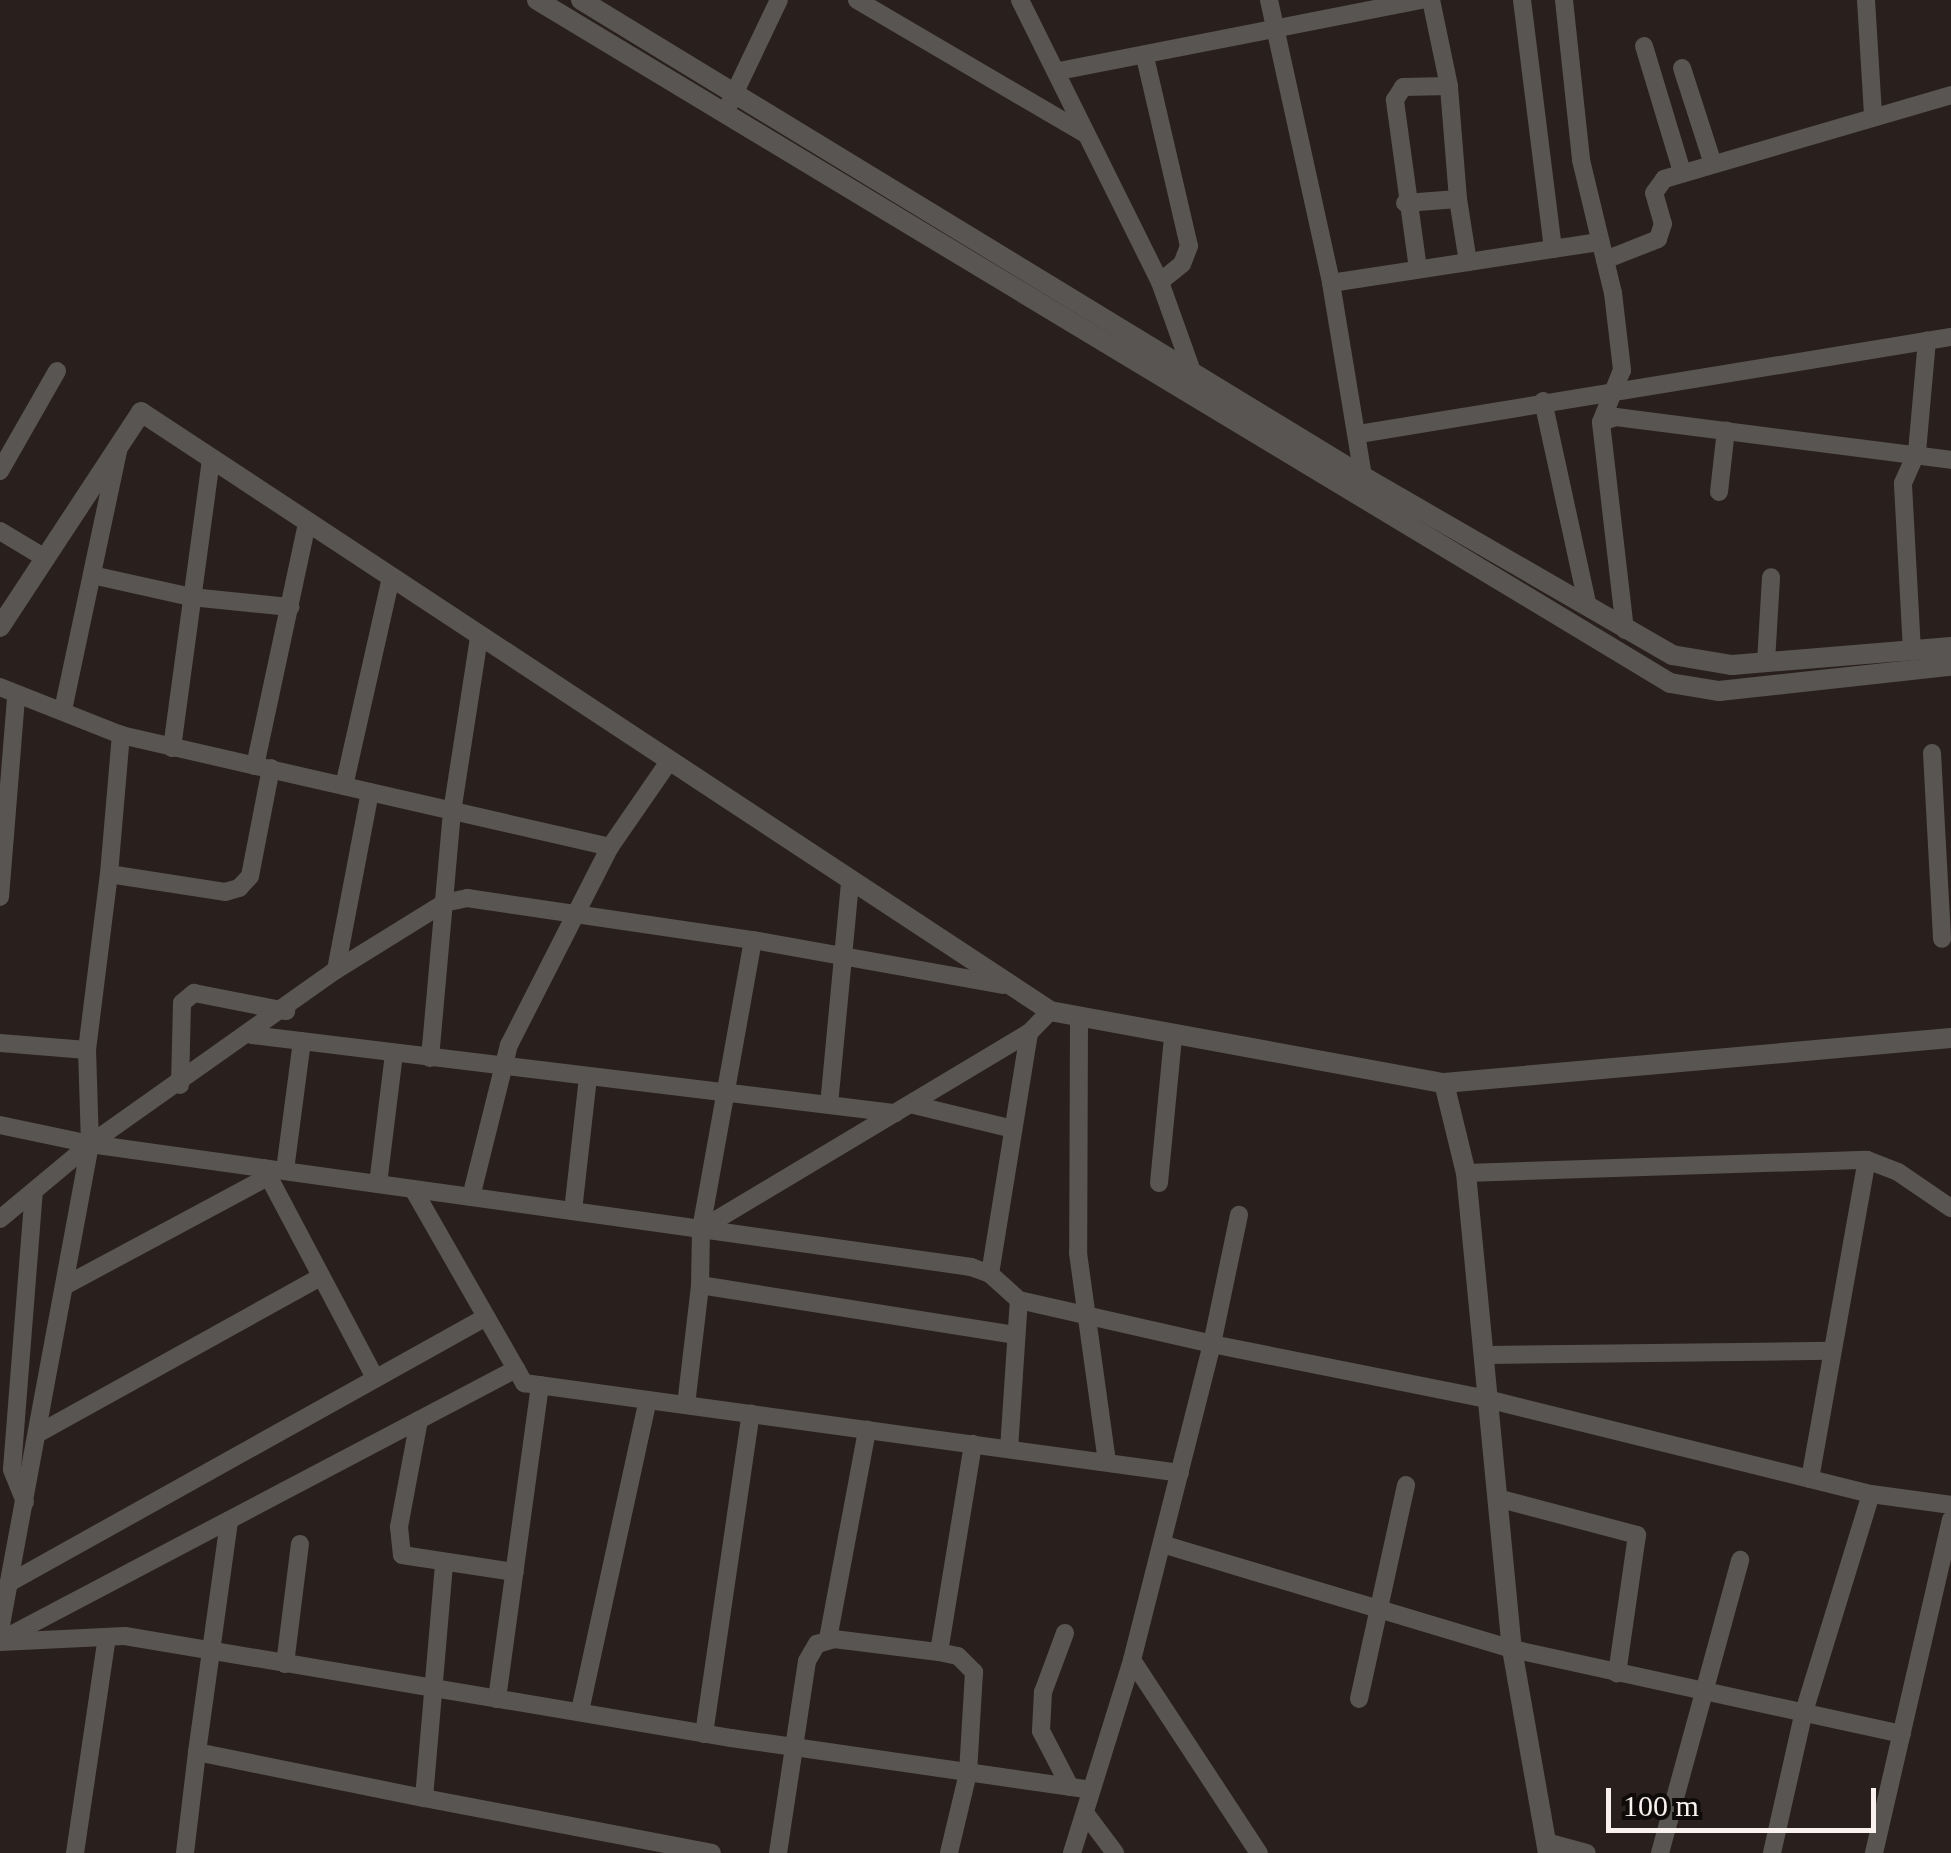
<!DOCTYPE html>
<html>
<head>
<meta charset="utf-8">
<style>
  body { margin:0 }
  #map { position:relative; width:1951px; height:1853px; overflow:hidden; background:#29201d; font-family:Georgia,serif }
  div>[style] { position:absolute }
  .minor>* { height:18px; margin:-9px; padding:0 9px; transform-origin:9px; border-radius:9px; background:#595553 }
  .tertiary>* { height:20px; margin:-10px; padding:0 10px; transform-origin:10px; border-radius:10px; background:#595553 }
  span { translate:-50% -50%; white-space:nowrap; text-align:center; line-height:1.15; -webkit-text-stroke:10px #0f0b0a; paint-order:stroke }
  .scale { position:absolute; left:1606px; top:1788px; width:270px; height:45px; box-sizing:border-box; border:5px solid #f8f1ef; border-top:0; padding-left:12px; font-size:30px; line-height:35px; white-space:nowrap; color:#f8f1ef; -webkit-text-stroke:8px #0f0b0a; paint-order:stroke }
</style>
</head>
<body>
<div id="map">
  <div class="minor">
    <div style="left:857px;top:0;width:264px;rotate:30.4deg"></div>
    <div style="left:1020px;top:0;width:315px;rotate:63.6deg"></div>
    <div style="left:1160px;top:282px;width:98px;rotate:70.3deg"></div>
    <div style="left:1269px;top:0;width:290px;rotate:77.6deg"></div>
    <div style="left:1331px;top:283px;width:208px;rotate:80.6deg"></div>
    <div style="left:1522px;top:0;width:251px;rotate:82.9deg"></div>
    <div style="left:1564px;top:0;width:161px;rotate:83.9deg"></div>
    <div style="left:1581px;top:160px;width:137px;rotate:76.5deg"></div>
    <div style="left:1613px;top:293px;width:78px;rotate:83.3deg"></div>
    <div style="left:1622px;top:370px;width:56px;rotate:112deg"></div>
    <div style="left:1866px;top:0;width:115px;rotate:86.5deg"></div>
    <div style="left:1644px;top:46px;width:132px;rotate:73.2deg"></div>
    <div style="left:1145px;top:57px;width:194px;rotate:76.9deg"></div>
    <div style="left:1189px;top:246px;width:19px;rotate:111deg"></div>
    <div style="left:1182px;top:264px;width:28px;rotate:141deg"></div>
    <div style="left:1682px;top:68px;width:101px;rotate:72.1deg"></div>
    <div style="left:1059px;top:71px;width:369px;rotate:-11.1deg"></div>
    <div style="left:725px;top:113px;width:125px;rotate:-64.5deg"></div>
    <div style="left:1458px;top:199px;width:64px;rotate:81deg"></div>
    <div style="left:1405px;top:203px;width:53px;rotate:-4.3deg"></div>
    <div style="left:1458px;top:199px;width:113px;rotate:-94.6deg"></div>
    <div style="left:1449px;top:86px;width:88px;rotate:-101.8deg"></div>
    <div style="left:1605px;top:260px;width:57px;rotate:-21.6deg"></div>
    <div style="left:1658px;top:239px;width:16px;rotate:-72deg"></div>
    <div style="left:1663px;top:224px;width:32px;rotate:-106deg"></div>
    <div style="left:1654px;top:193px;width:17px;rotate:-54deg"></div>
    <div style="left:1664px;top:179px;width:299px;rotate:-16.3deg"></div>
    <div style="left:1418px;top:269px;width:171px;rotate:-97.8deg"></div>
    <div style="left:1395px;top:100px;width:15px;rotate:-58deg"></div>
    <div style="left:1403px;top:87px;width:46px;rotate:-1.2deg"></div>
    <div style="left:1331px;top:283px;width:271px;rotate:-8.7deg"></div>
    <div style="left:1543px;top:401px;width:211px;rotate:77.7deg"></div>
    <div style="left:1359px;top:434px;width:600px;rotate:-9.31deg"></div>
    <div style="left:0;top:471px;width:115px;rotate:-60.3deg"></div>
    <div style="left:1719px;top:492px;width:62px;rotate:-83.6deg"></div>
    <div style="left:0;top:531px;width:52px;rotate:31deg"></div>
    <div style="left:92px;top:575px;width:101px;rotate:12.5deg"></div>
    <div style="left:191px;top:597px;width:100px;rotate:5.8deg"></div>
    <div style="left:1625px;top:630px;width:209px;rotate:-96.6deg"></div>
    <div style="left:1601px;top:422px;width:16px;rotate:-18deg"></div>
    <div style="left:1616px;top:417px;width:338px;rotate:7.3deg"></div>
    <div style="left:1912px;top:651px;width:168px;rotate:-93.1deg"></div>
    <div style="left:1903px;top:483px;width:34px;rotate:-66deg"></div>
    <div style="left:1917px;top:452px;width:112px;rotate:-84.9deg"></div>
    <div style="left:1766px;top:662px;width:85px;rotate:-86.6deg"></div>
    <div style="left:0;top:687px;width:130px;rotate:21.6deg"></div>
    <div style="left:121px;top:735px;width:502px;rotate:12.9deg"></div>
    <div style="left:63px;top:710px;width:264px;rotate:-78deg"></div>
    <div style="left:172px;top:748px;width:292px;rotate:-82.3deg"></div>
    <div style="left:1932px;top:753px;width:186px;rotate:86.9deg"></div>
    <div style="left:255px;top:766px;width:249px;rotate:-77.9deg"></div>
    <div style="left:344px;top:786px;width:213px;rotate:-77.3deg"></div>
    <div style="left:109px;top:874px;width:140px;rotate:-85.1deg"></div>
    <div style="left:0;top:897px;width:202px;rotate:-85.4deg"></div>
    <div style="left:753px;top:940px;width:254px;rotate:10.2deg"></div>
    <div style="left:336px;top:970px;width:181px;rotate:-79.2deg"></div>
    <div style="left:1079px;top:1019px;width:234px;rotate:90.2deg"></div>
    <div style="left:1078px;top:1253px;width:211px;rotate:82.1deg"></div>
    <div style="left:252px;top:1035px;width:648px;rotate:6.92deg"></div>
    <div style="left:0;top:1043px;width:87px;rotate:4.6deg"></div>
    <div style="left:430px;top:1058px;width:247px;rotate:-84.9deg"></div>
    <div style="left:452px;top:812px;width:177px;rotate:-81.2deg"></div>
    <div style="left:180px;top:1085px;width:82px;rotate:-88.6deg"></div>
    <div style="left:182px;top:1003px;width:16px;rotate:-40deg"></div>
    <div style="left:194px;top:993px;width:94px;rotate:11.1deg"></div>
    <div style="left:829px;top:1105px;width:223px;rotate:-84.6deg"></div>
    <div style="left:914px;top:1105px;width:102px;rotate:13.6deg"></div>
    <div style="left:0;top:1125px;width:92px;rotate:11.9deg"></div>
    <div style="left:90px;top:1144px;width:94px;rotate:-91.8deg"></div>
    <div style="left:87px;top:1050px;width:177px;rotate:-82.9deg"></div>
    <div style="left:109px;top:874px;width:117px;rotate:8.8deg"></div>
    <div style="left:225px;top:892px;width:15px;rotate:-16deg"></div>
    <div style="left:239px;top:888px;width:16px;rotate:-47deg"></div>
    <div style="left:250px;top:876px;width:110px;rotate:-79deg"></div>
    <div style="left:264px;top:1168px;width:235px;rotate:62.1deg"></div>
    <div style="left:285px;top:1170px;width:130px;rotate:-82.5deg"></div>
    <div style="left:1466px;top:1173px;width:401px;rotate:-1.9deg"></div>
    <div style="left:1867px;top:1160px;width:33px;rotate:21deg"></div>
    <div style="left:1898px;top:1172px;width:64px;rotate:34.2deg"></div>
    <div style="left:1159px;top:1183px;width:147px;rotate:-84.5deg"></div>
    <div style="left:378px;top:1184px;width:132px;rotate:-83deg"></div>
    <div style="left:413px;top:1189px;width:224px;rotate:60.2deg"></div>
    <div style="left:524px;top:1383px;width:662px;rotate:7.81deg"></div>
    <div style="left:471px;top:1197px;width:157px;rotate:-76deg"></div>
    <div style="left:509px;top:1045px;width:222px;rotate:-63deg"></div>
    <div style="left:610px;top:847px;width:102px;rotate:-55.4deg"></div>
    <div style="left:573px;top:1211px;width:135px;rotate:-83.6deg"></div>
    <div style="left:0;top:1219px;width:117px;rotate:-39.8deg"></div>
    <div style="left:90px;top:1144px;width:301px;rotate:-35.3deg"></div>
    <div style="left:336px;top:970px;width:127px;rotate:-31.8deg"></div>
    <div style="left:444px;top:903px;width:24px;rotate:-12deg"></div>
    <div style="left:467px;top:898px;width:289px;rotate:8.4deg"></div>
    <div style="left:753px;top:940px;width:294px;rotate:100.2deg"></div>
    <div style="left:701px;top:1229px;width:56px;rotate:91deg"></div>
    <div style="left:701px;top:1229px;width:273px;rotate:8deg"></div>
    <div style="left:971px;top:1267px;width:20px;rotate:20deg"></div>
    <div style="left:990px;top:1274px;width:39px;rotate:42deg"></div>
    <div style="left:1019px;top:1300px;width:198px;rotate:12.8deg"></div>
    <div style="left:1212px;top:1344px;width:132px;rotate:-78.2deg"></div>
    <div style="left:990px;top:1274px;width:244px;rotate:-80.8deg"></div>
    <div style="left:68px;top:1284px;width:228px;rotate:-28.2deg"></div>
    <div style="left:1486px;top:1355px;width:343px;rotate:-0.7deg"></div>
    <div style="left:686px;top:1405px;width:121px;rotate:-83.3deg"></div>
    <div style="left:700px;top:1285px;width:320px;rotate:9deg"></div>
    <div style="left:419px;top:1420px;width:109px;rotate:100.6deg"></div>
    <div style="left:399px;top:1527px;width:28px;rotate:84deg"></div>
    <div style="left:402px;top:1555px;width:114px;rotate:8.6deg"></div>
    <div style="left:39px;top:1433px;width:321px;rotate:-29deg"></div>
    <div style="left:1009px;top:1449px;width:149px;rotate:-86.2deg"></div>
    <div style="left:1810px;top:1479px;width:324px;rotate:-79.9deg"></div>
    <div style="left:1497px;top:1498px;width:145px;rotate:14.8deg"></div>
    <div style="left:1637px;top:1535px;width:140px;rotate:98.2deg"></div>
    <div style="left:25px;top:1502px;width:35px;rotate:-112deg"></div>
    <div style="left:12px;top:1469px;width:278px;rotate:-85.5deg"></div>
    <div style="left:1162px;top:1544px;width:365px;rotate:16.7deg"></div>
    <div style="left:1512px;top:1649px;width:399px;rotate:12.3deg"></div>
    <div style="left:9px;top:1583px;width:546px;rotate:-29.15deg"></div>
    <div style="left:0;top:1630px;width:494px;rotate:-79.5deg"></div>
    <div style="left:90px;top:1144px;width:617px;rotate:7.92deg"></div>
    <div style="left:701px;top:1229px;width:382px;rotate:-30.9deg"></div>
    <div style="left:1029px;top:1033px;width:30px;rotate:-46deg"></div>
    <div style="left:1065px;top:1633px;width:63px;rotate:110.4deg"></div>
    <div style="left:1043px;top:1692px;width:39px;rotate:93deg"></div>
    <div style="left:1041px;top:1731px;width:63px;rotate:62.6deg"></div>
    <div style="left:3px;top:1639px;width:580px;rotate:-27.76deg"></div>
    <div style="left:828px;top:1639px;width:213px;rotate:-79.4deg"></div>
    <div style="left:0;top:1642px;width:125px;rotate:-2.7deg"></div>
    <div style="left:125px;top:1636px;width:615px;rotate:9.55deg"></div>
    <div style="left:731px;top:1738px;width:364px;rotate:8.2deg"></div>
    <div style="left:939px;top:1652px;width:211px;rotate:-80.7deg"></div>
    <div style="left:1132px;top:1660px;width:231px;rotate:56.7deg"></div>
    <div style="left:285px;top:1664px;width:121px;rotate:-82.9deg"></div>
    <div style="left:497px;top:1699px;width:317px;rotate:-82.2deg"></div>
    <div style="left:1359px;top:1699px;width:219px;rotate:-77.6deg"></div>
    <div style="left:580px;top:1711px;width:318px;rotate:-77.7deg"></div>
    <div style="left:704px;top:1734px;width:324px;rotate:-81.7deg"></div>
    <div style="left:197px;top:1752px;width:234px;rotate:-82.1deg"></div>
    <div style="left:424px;top:1798px;width:293px;rotate:10.8deg"></div>
    <div style="left:1085px;top:1813px;width:50px;rotate:53.1deg"></div>
    <div style="left:1546px;top:1842px;width:42px;rotate:15deg"></div>
    <div style="left:75px;top:1853px;width:218px;rotate:-81.6deg"></div>
    <div style="left:185px;top:1853px;width:102px;rotate:-83.2deg"></div>
    <div style="left:197px;top:1752px;width:232px;rotate:11.5deg"></div>
    <div style="left:424px;top:1798px;width:233px;rotate:-85.1deg"></div>
    <div style="left:778px;top:1853px;width:194px;rotate:-81.4deg"></div>
    <div style="left:807px;top:1661px;width:20px;rotate:-60deg"></div>
    <div style="left:817px;top:1644px;width:18px;rotate:-16deg"></div>
    <div style="left:834px;top:1639px;width:106px;rotate:7.1deg"></div>
    <div style="left:939px;top:1652px;width:19px;rotate:12deg"></div>
    <div style="left:958px;top:1656px;width:23px;rotate:45deg"></div>
    <div style="left:974px;top:1672px;width:101px;rotate:93.4deg"></div>
    <div style="left:968px;top:1773px;width:82px;rotate:103.4deg"></div>
    <div style="left:1072px;top:1853px;width:202px;rotate:-72.7deg"></div>
    <div style="left:1132px;top:1660px;width:326px;rotate:-75.8deg"></div>
    <div style="left:1212px;top:1344px;width:285px;rotate:11.3deg"></div>
    <div style="left:1491px;top:1400px;width:391px;rotate:13.9deg"></div>
    <div style="left:1871px;top:1494px;width:81px;rotate:7.8deg"></div>
    <div style="left:1660px;top:1853px;width:304px;rotate:-74.7deg"></div>
    <div style="left:1772px;top:1853px;width:141px;rotate:-77.3deg"></div>
    <div style="left:1803px;top:1715px;width:231px;rotate:-72.9deg"></div>
    <div style="left:1874px;top:1853px;width:342px;rotate:-77deg"></div>
  </div>
  <div class="tertiary">
    <div style="left:537px;top:0;width:1323px;rotate:31.08deg"></div>
    <div style="left:1670px;top:683px;width:50px;rotate:9.3deg"></div>
    <div style="left:1719px;top:691px;width:233px;rotate:-6.2deg"></div>
    <div style="left:581px;top:0;width:917px;rotate:31.35deg"></div>
    <div style="left:1364px;top:477px;width:356px;rotate:30deg"></div>
    <div style="left:1672px;top:655px;width:61px;rotate:9.5deg"></div>
    <div style="left:1732px;top:665px;width:220px;rotate:-4.7deg"></div>
    <div style="left:0;top:627px;width:257px;rotate:-56.7deg"></div>
    <div style="left:141px;top:412px;width:1089px;rotate:33.38deg"></div>
    <div style="left:1050px;top:1011px;width:401px;rotate:10.4deg"></div>
    <div style="left:1444px;top:1083px;width:509px;rotate:-5.07deg"></div>
    <div style="left:1444px;top:1083px;width:93px;rotate:76.3deg"></div>
    <div style="left:1466px;top:1173px;width:478px;rotate:84.5deg"></div>
    <div style="left:1512px;top:1649px;width:207px;rotate:80deg"></div>
  </div>
  <div class="scale">100 m</div>
</div>
</body>
</html>
